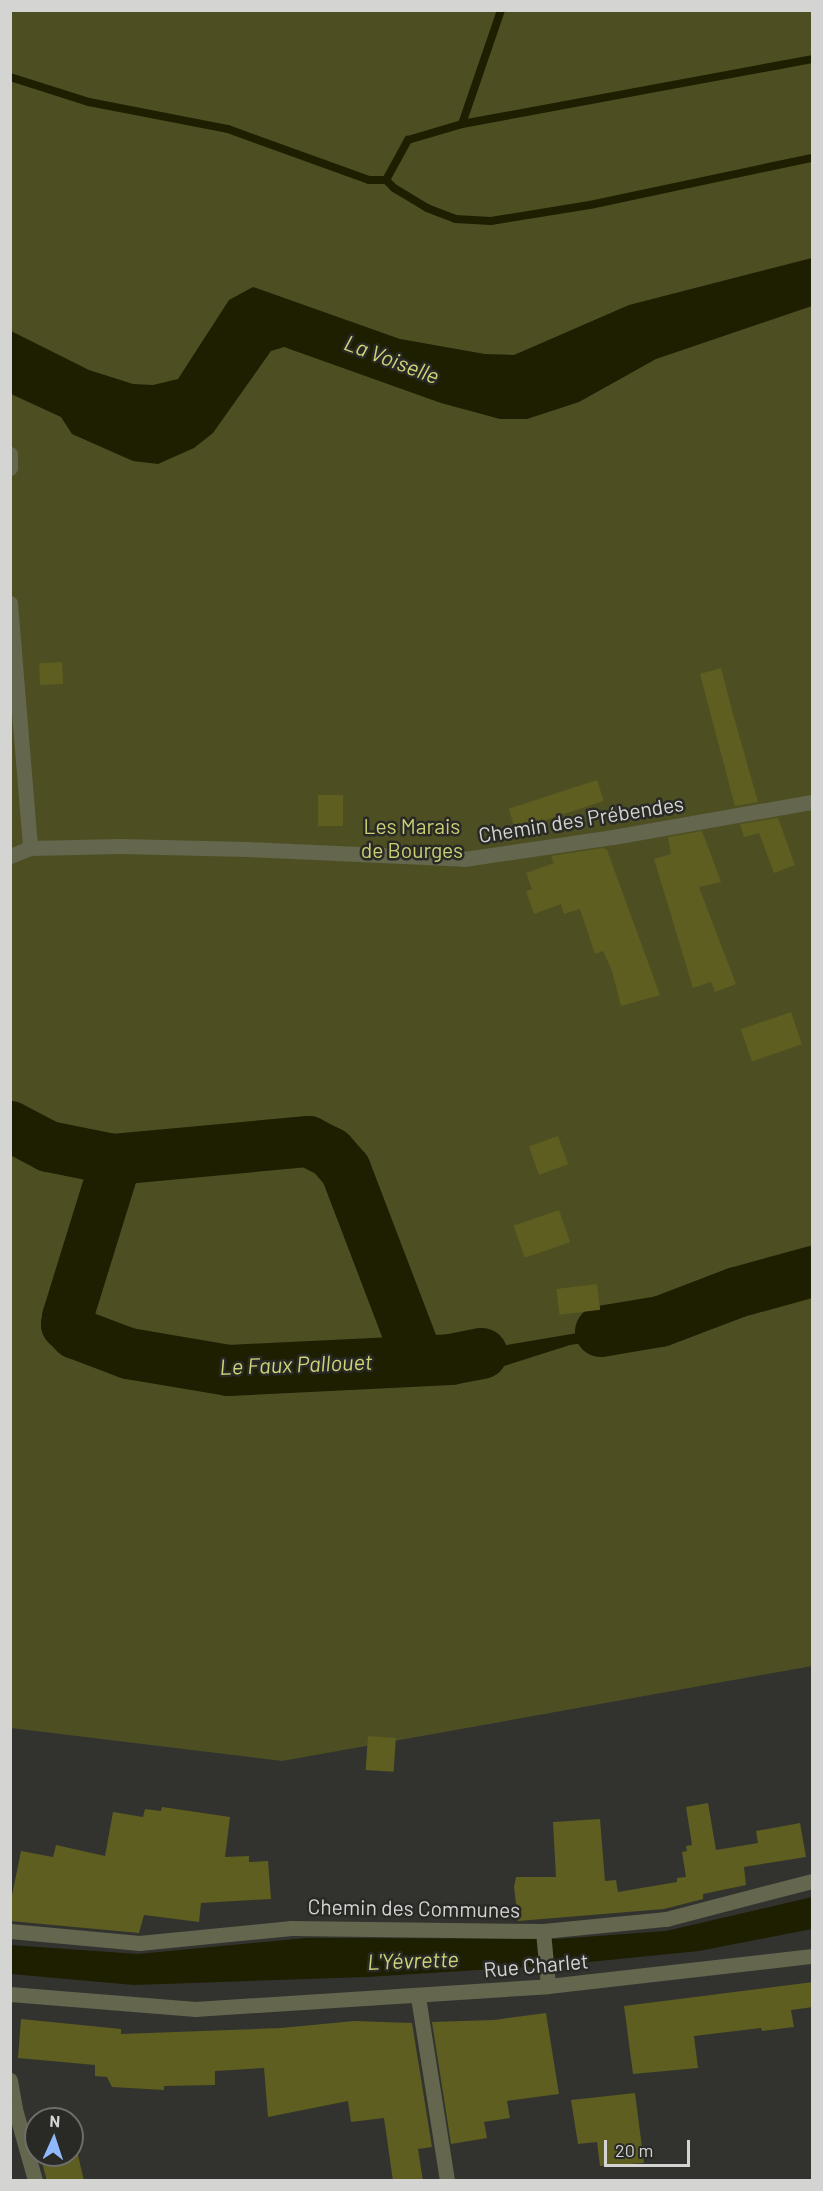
<!DOCTYPE html>
<html>
<head>
<meta charset="utf-8">
<style>
  body { margin:0 }
  #map { position:relative; width:823px; height:2191px; overflow:hidden; background:#32332f; font-family:Barlow,sans-serif }
  div>[style] { position:absolute }
  .green>* { inset:0; background:#4d4f23 }
  .water>* { inset:0; background:#1e1e00 }
  .stream>* { height:8px; margin:-4px; padding:0 4px; transform-origin:4px; border-radius:4px; background:#1e1e00 }
  .river>* { height:51px; margin:-25.5px; padding:0 25.5px; transform-origin:25.5px; border-radius:25.5px; background:#1e1e00 }
  .building>* { inset:0; background:#5d5e1f; transform-origin:0 0 }
  .minor>* { height:15px; margin:-7.5px; padding:0 7.5px; transform-origin:7.5px; border-radius:7.5px; background:#64664d }
  span { translate:-50% -50%; white-space:nowrap; text-align:center; line-height:1.15; -webkit-text-stroke:5px #292926; paint-order:stroke }
  .street-label { font-size:21px; color:#d4d4d2 }
  .park-label { font-size:21px; color:#cbcf74 }
  .water-label { font-size:22px; color:#d0d478; font-style:italic }
  .frame { position:absolute; inset:0; border:12px solid #d4d4d2; pointer-events:none }
  .north { position:absolute; left:24px; top:2107px; width:60px; height:60px; box-sizing:border-box; background:#292926; border:2px solid #6d6d6b; border-radius:50%; rotate:3deg; font-size:16px; font-weight:700; line-height:24px; text-align:center; color:#d4d4d2 }
  .north::after { content:''; display:block; margin:auto; width:21px; height:27px; background:#90b8fd; clip-path:polygon(50% 0,100% 100%,50% 72%,0 100%) }
  .scale { position:absolute; left:604px; top:2140px; width:86px; height:27px; box-sizing:border-box; border:3px solid #d4d4d2; border-top:0; padding-left:8px; font-size:18px; line-height:21px; white-space:nowrap; color:#d4d4d2; -webkit-text-stroke:4px #292926; paint-order:stroke }
</style>
</head>
<body>
<div id="map">
  <div class="green">
    <div style="clip-path:polygon(11px 11px,812px 11px,812px 1666px,282px 1761px,11px 1728px)"></div>
  </div>
  <div class="water">
    <div style="clip-path:polygon(812px 258px,812px 306px,656px 359px,579px 402px,527px 419px,500px 419px,441px 403px,284px 347px,271px 351px,213px 433px,194px 448px,158px 464px,133px 461px,72px 434px,61px 417px,11px 394px,11px 331px,89px 370px,133px 384px,153px 385px,178px 379px,229px 300px,253px 287px,400px 339px,485px 354px,514px 355px,629px 305px)"></div>
    <div style="clip-path:polygon(10px 1127px,43px 1146px,113px 1161px,105px 1197px,63px 1328px,126px 1354px,217px 1371px,407px 1362px,684px 1315px,792px 1275px,812px 1271px,812px 1286px,741px 1304px,691px 1326px,570px 1345px,501px 1367px,477px 1371px,427px 1375px,315px 1374px,231px 1378px,184px 1374px,143px 1366px,90px 1349px,60px 1337px,52px 1329px,104px 1177px,100px 1173px,59px 1161px,11px 1140px)"></div>
    <div style="clip-path:polygon(812px 1897px,812px 1929px,699px 1951px,559px 1965px,366px 1977px,134px 1985px,11px 1974px,10px 1945px,138px 1954px,306px 1938px,557px 1939px,666px 1931px)"></div>
  </div>
  <div class="stream">
    <div style="left:10px;top:77px;width:83px;rotate:17.6deg"></div>
    <div style="left:89px;top:102px;width:142px;rotate:11deg"></div>
    <div style="left:228px;top:129px;width:150px;rotate:19.9deg"></div>
    <div style="left:369px;top:180px;width:17px"></div>
    <div style="left:386px;top:180px;width:46px;rotate:-61.2deg"></div>
    <div style="left:408px;top:140px;width:56px;rotate:-16.5deg"></div>
    <div style="left:462px;top:124px;width:356px;rotate:-10.5deg"></div>
    <div style="left:462px;top:124px;width:120px;rotate:-71.1deg"></div>
    <div style="left:386px;top:180px;width:11px;rotate:45deg"></div>
    <div style="left:394px;top:188px;width:39px;rotate:31deg"></div>
    <div style="left:427px;top:208px;width:30px;rotate:21deg"></div>
    <div style="left:455px;top:219px;width:36px;rotate:3deg"></div>
    <div style="left:491px;top:221px;width:100px;rotate:-9.2deg"></div>
    <div style="left:590px;top:205px;width:227px;rotate:-12deg"></div>
  </div>
  <div class="river">
    <div style="left:10px;top:1126px;width:43px;rotate:27.8deg"></div>
    <div style="left:48px;top:1146px;width:66px;rotate:11.3deg"></div>
    <div style="left:113px;top:1159px;width:196px;rotate:-5.3deg"></div>
    <div style="left:308px;top:1141px;width:25px;rotate:27deg"></div>
    <div style="left:330px;top:1152px;width:23px;rotate:49deg"></div>
    <div style="left:345px;top:1169px;width:204px;rotate:69.1deg"></div>
    <div style="left:113px;top:1159px;width:19px;rotate:99deg"></div>
    <div style="left:110px;top:1178px;width:145px;rotate:107.2deg"></div>
    <div style="left:67px;top:1317px;width:7px;rotate:98deg"></div>
    <div style="left:66px;top:1324px;width:13px;rotate:45deg"></div>
    <div style="left:75px;top:1333px;width:57px;rotate:20.7deg"></div>
    <div style="left:128px;top:1353px;width:101px;rotate:9.6deg"></div>
    <div style="left:228px;top:1370px;width:222px;rotate:-2.8deg"></div>
    <div style="left:450px;top:1359px;width:32px;rotate:-11deg"></div>
    <div style="left:600px;top:1331px;width:61px;rotate:-9.5deg"></div>
    <div style="left:660px;top:1321px;width:81px;rotate:-20.9deg"></div>
    <div style="left:736px;top:1292px;width:79px;rotate:-15.4deg"></div>
  </div>
  <div class="building">
    <div style="left:62px;top:662px;width:22px;height:23px;rotate:87deg"></div>
    <div style="clip-path:polygon(721px 668px,733px 714px,758px 802px,735px 806px,700px 674px)"></div>
    <div style="left:597px;top:780px;width:22px;height:93px;rotate:72deg"></div>
    <div style="left:318px;top:795px;width:25px;height:31px"></div>
    <div style="clip-path:polygon(778px 818px,795px 865px,774px 873px,759px 833px,744px 837px,740px 824px)"></div>
    <div style="clip-path:polygon(702px 831px,721px 882px,699px 887px,736px 984px,715px 992px,711px 982px,693px 988px,654px 859px,671px 854px,668px 837px)"></div>
    <div style="clip-path:polygon(603px 848px,607px 850px,660px 995px,621px 1006px,612px 971px,603px 951px,595px 954px,580px 909px,564px 914px,561px 904px,534px 914px,526px 891px,532px 889px,526px 873px,554px 863px,551px 856px)"></div>
    <div style="left:791px;top:1012px;width:34px;height:53px;rotate:71deg"></div>
    <div style="left:558px;top:1136px;width:30px;height:31px;rotate:70deg"></div>
    <div style="left:559px;top:1210px;width:34px;height:48px;rotate:71deg"></div>
    <div style="left:597px;top:1284px;width:26px;height:41px;rotate:83deg"></div>
    <div style="left:368px;top:1736px;width:28px;height:34px;rotate:4deg"></div>
    <div style="clip-path:polygon(708px 1803px,716px 1850px,758px 1843px,756px 1831px,800px 1823px,806px 1857px,744px 1867px,746px 1885px,703px 1894px,703px 1899px,664px 1909px,518px 1921px,514px 1887px,516px 1877px,556px 1877px,553px 1822px,600px 1819px,605px 1881px,616px 1880px,618px 1892px,677px 1882px,677px 1878px,686px 1877px,682px 1852px,687px 1851px,686px 1846px,692px 1845px,686px 1807px)"></div>
    <div style="clip-path:polygon(162px 1807px,230px 1817px,225px 1857px,249px 1856px,249px 1862px,268px 1861px,271px 1899px,201px 1903px,199px 1922px,144px 1915px,139px 1933px,10px 1921px,10px 1905px,21px 1851px,53px 1857px,56px 1845px,105px 1856px,113px 1812px,143px 1817px,145px 1809px,161px 1811px)"></div>
    <div style="clip-path:polygon(813px 1982px,813px 2007px,791px 2010px,794px 2027px,762px 2031px,761px 2028px,694px 2036px,698px 2068px,633px 2074px,624px 2006px)"></div>
    <div style="clip-path:polygon(546px 2013px,559px 2094px,507px 2101px,510px 2118px,484px 2122px,487px 2138px,451px 2144px,432px 2022px,494px 2020px)"></div>
    <div style="clip-path:polygon(21px 2019px,121px 2029px,121px 2034px,281px 2028px,354px 2021px,412px 2023px,432px 2147px,418px 2149px,423px 2181px,393px 2181px,384px 2118px,351px 2122px,348px 2101px,268px 2117px,264px 2068px,215px 2071px,215px 2085px,164px 2086px,164px 2090px,112px 2087px,107px 2077px,95px 2076px,95px 2065px,18px 2058px)"></div>
    <div style="clip-path:polygon(635px 2093px,644px 2163px,600px 2166px,597px 2142px,578px 2144px,571px 2100px)"></div>
    <div style="clip-path:polygon(40px 2155px,78px 2155px,84px 2181px,47px 2181px)"></div>
  </div>
  <div class="minor">
    <div style="left:10px;top:454px;width:14px;rotate:90deg"></div>
    <div style="left:10px;top:603px;width:246px;rotate:85.3deg"></div>
    <div style="left:10px;top:856px;width:22px;rotate:-22deg"></div>
    <div style="left:30px;top:848px;width:90px;rotate:-1.3deg"></div>
    <div style="left:120px;top:846px;width:127px;rotate:1.4deg"></div>
    <div style="left:247px;top:849px;width:217px;rotate:2.6deg"></div>
    <div style="left:464px;top:859px;width:151px;rotate:-8.4deg"></div>
    <div style="left:613px;top:837px;width:202px;rotate:-10deg"></div>
    <div style="left:10px;top:1931px;width:130px;rotate:5.3deg"></div>
    <div style="left:139px;top:1943px;width:153px;rotate:-5.6deg"></div>
    <div style="left:291px;top:1928px;width:252px;rotate:0.7deg"></div>
    <div style="left:543px;top:1931px;width:124px;rotate:-5.6deg"></div>
    <div style="left:666px;top:1919px;width:151px;rotate:-14.6deg"></div>
    <div style="left:543px;top:1931px;width:55px;rotate:84.8deg"></div>
    <div style="left:10px;top:1994px;width:186px;rotate:4.6deg"></div>
    <div style="left:195px;top:2009px;width:354px;rotate:-3.7deg"></div>
    <div style="left:548px;top:1986px;width:266px;rotate:-6.5deg"></div>
    <div style="left:418px;top:1997px;width:185px;rotate:81deg"></div>
    <div style="left:10px;top:2080px;width:29px;rotate:80deg"></div>
    <div style="left:15px;top:2109px;width:74px;rotate:74.3deg"></div>
  </div>
  <div class="street-label">
    <span style="left:581px;top:819px;rotate:-9deg">Chemin des Prébendes</span>
    <span style="left:414px;top:1908px;rotate:1deg">Chemin des Communes</span>
    <span style="left:536px;top:1965px;rotate:-5deg">Rue Charlet</span>
  </div>
  <div class="park-label">
    <span style="left:412px;top:838px">Les Marais<br>de Bourges</span>
  </div>
  <div class="water-label">
    <span style="left:392px;top:359px;rotate:21deg">La Voiselle</span>
    <span style="left:296px;top:1364px;rotate:-2deg">Le Faux Pallouet</span>
    <span style="left:413px;top:1960px;rotate:-2deg">L'Yévrette</span>
  </div>
  <div class="frame"></div>
  <div class="north">N</div>
  <div class="scale">20 m</div>
</div>
</body>
</html>
